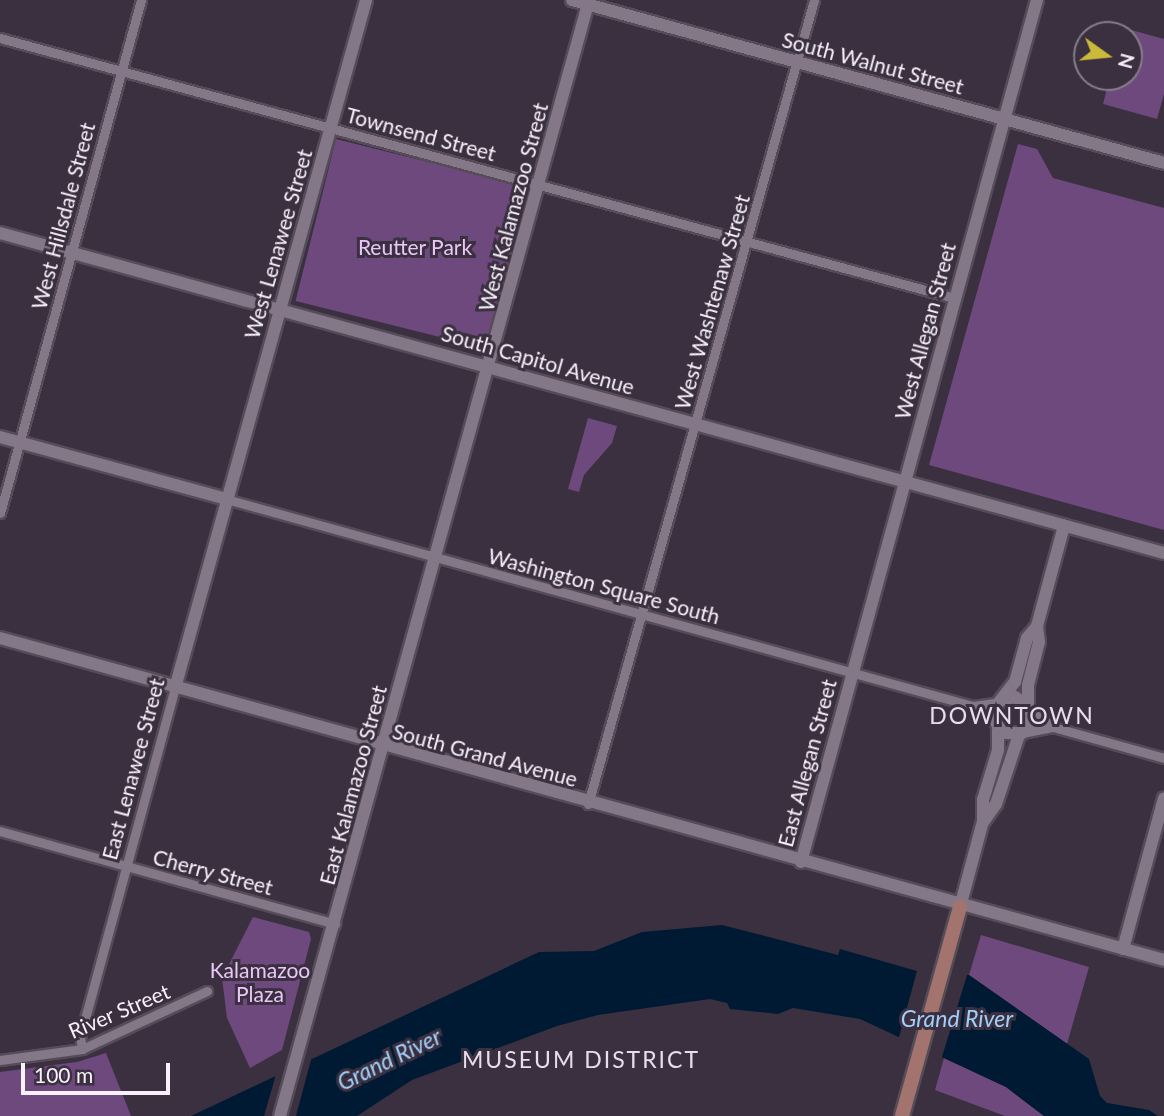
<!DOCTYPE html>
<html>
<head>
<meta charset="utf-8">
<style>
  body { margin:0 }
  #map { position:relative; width:1164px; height:1116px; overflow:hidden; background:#3a303f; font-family:Lato,sans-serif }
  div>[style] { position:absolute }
  .green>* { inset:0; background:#6e497d; transform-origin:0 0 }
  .water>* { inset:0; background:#001a33 }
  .pier>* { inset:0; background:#3a303f }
  .roads { filter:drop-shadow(2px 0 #554c58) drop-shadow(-2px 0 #554c58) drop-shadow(0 2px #554c58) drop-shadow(0 -2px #554c58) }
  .street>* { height:9px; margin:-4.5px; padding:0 4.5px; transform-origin:4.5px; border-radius:4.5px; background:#837788 }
  .secondary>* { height:12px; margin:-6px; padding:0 6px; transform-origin:6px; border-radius:6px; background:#837788 }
  .primary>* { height:14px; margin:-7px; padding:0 7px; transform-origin:7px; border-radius:7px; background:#a3736e }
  span { translate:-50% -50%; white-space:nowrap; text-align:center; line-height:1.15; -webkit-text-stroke:6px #3a303f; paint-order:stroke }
  .street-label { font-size:21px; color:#f8f1fb }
  .park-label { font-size:21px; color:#eac6f9 }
  .neighbourhood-label { font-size:23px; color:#e9dcef; letter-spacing:2px }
  .water-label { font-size:23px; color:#a1cffb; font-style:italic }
  .north { position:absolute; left:1073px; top:21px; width:70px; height:70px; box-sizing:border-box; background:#3a303f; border:2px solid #867d8a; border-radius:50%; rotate:105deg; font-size:19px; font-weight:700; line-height:28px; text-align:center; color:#f8f1fb }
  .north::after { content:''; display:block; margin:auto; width:24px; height:32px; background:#cbba39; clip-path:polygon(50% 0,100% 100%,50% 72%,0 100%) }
  .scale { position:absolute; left:21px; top:1063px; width:149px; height:32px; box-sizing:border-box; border:4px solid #f8f1fb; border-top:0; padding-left:9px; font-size:21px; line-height:24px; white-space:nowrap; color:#f8f1fb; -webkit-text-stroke:5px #3a303f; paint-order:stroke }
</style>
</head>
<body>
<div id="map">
  <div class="green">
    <div style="clip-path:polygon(1124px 28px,1164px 39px,1164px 94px,1157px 119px,1103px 104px,1110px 77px,1129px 77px,1129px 35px,1122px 35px)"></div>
    <div style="left:336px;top:139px;width:197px;height:167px;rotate:14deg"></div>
    <div style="clip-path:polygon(1018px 144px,1037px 149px,1053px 178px,1164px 208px,1164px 530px,929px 465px)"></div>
    <div style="clip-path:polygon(588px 418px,617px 426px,612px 443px,584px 475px,579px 492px,568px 489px)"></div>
    <div style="clip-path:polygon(253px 917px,309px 932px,311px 939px,282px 1050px,250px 1068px,227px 1018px,222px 978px)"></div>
    <div style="clip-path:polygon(981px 935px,1089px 967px,1067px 1044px,969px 975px)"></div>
    <div style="clip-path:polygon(106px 1053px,131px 1116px,0 1116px,0 1072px,77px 1062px)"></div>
    <div style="clip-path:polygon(944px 1058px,1006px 1087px,1044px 1116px,1005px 1116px,935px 1090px)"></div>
  </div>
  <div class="water">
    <div style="clip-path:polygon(722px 925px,838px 955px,840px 949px,917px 971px,969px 975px,1089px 1059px,1100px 1096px,1107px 1103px,1149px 1110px,1158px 1116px,1044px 1116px,1006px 1087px,860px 1019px,793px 1008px,778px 1014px,730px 1009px,727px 1003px,710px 999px,598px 1015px,557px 1026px,412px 1080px,357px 1116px,191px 1116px,539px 952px,594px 951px,642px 932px)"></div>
  </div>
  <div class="pier">
    <div style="clip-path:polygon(918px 967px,968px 972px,941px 1060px,898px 1041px)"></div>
    <div style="clip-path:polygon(312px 1056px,296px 1116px,264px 1116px,276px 1074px)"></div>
  </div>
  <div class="roads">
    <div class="street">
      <div style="left:0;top:38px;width:989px;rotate:15.24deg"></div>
      <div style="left:226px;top:499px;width:775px;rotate:15.49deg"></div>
      <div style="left:973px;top:706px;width:27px;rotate:-8deg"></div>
      <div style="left:0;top:513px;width:532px;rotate:-74.63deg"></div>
      <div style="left:1030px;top:709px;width:29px;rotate:38deg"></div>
      <div style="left:1053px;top:727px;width:115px;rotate:15.6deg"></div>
      <div style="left:1022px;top:733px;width:32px;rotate:-11deg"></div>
      <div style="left:588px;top:804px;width:835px;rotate:-74.3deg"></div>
      <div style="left:0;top:831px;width:348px;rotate:15.5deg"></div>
      <div style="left:82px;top:1049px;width:12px;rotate:-99deg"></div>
      <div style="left:80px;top:1037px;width:362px;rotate:-74.8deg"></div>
      <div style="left:0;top:1060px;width:83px;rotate:-7.6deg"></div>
      <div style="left:82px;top:1049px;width:138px;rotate:-24.9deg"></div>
    </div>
    <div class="secondary">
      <div style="left:572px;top:0;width:614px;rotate:15.39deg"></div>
      <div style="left:0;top:233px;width:1207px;rotate:15.37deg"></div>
      <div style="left:0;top:437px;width:234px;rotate:15.3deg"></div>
      <div style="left:0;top:638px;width:1208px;rotate:15.46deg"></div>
      <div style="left:175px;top:688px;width:714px;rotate:-74.48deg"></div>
      <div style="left:1002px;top:700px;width:13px;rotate:-13deg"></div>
      <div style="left:1015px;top:697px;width:16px;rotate:35deg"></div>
      <div style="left:1028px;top:706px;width:14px;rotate:78deg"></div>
      <div style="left:1031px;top:720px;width:16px;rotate:125deg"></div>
      <div style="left:1022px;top:733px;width:20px;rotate:180deg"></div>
      <div style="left:1002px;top:733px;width:18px;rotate:-119deg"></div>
      <div style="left:993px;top:717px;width:11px;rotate:-75deg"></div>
      <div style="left:996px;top:706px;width:31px;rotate:-52deg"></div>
      <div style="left:1015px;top:682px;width:46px;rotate:-74.7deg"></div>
      <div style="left:1027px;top:638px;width:16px;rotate:-50deg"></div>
      <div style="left:1028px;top:706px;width:21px;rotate:-90deg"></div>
      <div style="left:1028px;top:685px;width:44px;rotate:-75.7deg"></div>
      <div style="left:1039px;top:642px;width:16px;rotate:-97deg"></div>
      <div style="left:1037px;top:626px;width:104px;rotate:-74.9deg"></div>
      <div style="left:984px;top:821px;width:21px;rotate:-55deg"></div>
      <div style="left:996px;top:804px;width:73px;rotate:-71.6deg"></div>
      <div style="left:801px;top:862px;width:894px;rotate:-74.69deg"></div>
      <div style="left:960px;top:907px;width:89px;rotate:-75deg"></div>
      <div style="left:983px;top:821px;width:21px;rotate:-90deg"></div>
      <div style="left:983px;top:800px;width:52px;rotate:-73.3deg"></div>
      <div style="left:998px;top:750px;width:20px;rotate:-90deg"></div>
      <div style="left:1123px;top:949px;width:156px;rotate:-74.8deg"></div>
      <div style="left:280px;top:1116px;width:1158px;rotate:-74.52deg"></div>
    </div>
    <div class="primary">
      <div style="left:902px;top:1116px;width:217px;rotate:-74.5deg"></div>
    </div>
  </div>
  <div class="street-label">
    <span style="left:873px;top:63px;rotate:15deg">South Walnut Street</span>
    <span style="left:421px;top:134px;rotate:15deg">Townsend Street</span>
    <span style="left:513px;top:207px;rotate:-75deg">West Kalamazoo Street</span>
    <span style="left:63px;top:216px;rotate:-75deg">West Hillsdale Street</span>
    <span style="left:278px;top:244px;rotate:-74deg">West Lenawee Street</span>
    <span style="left:712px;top:302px;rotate:-74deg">West Washtenaw Street</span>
    <span style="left:925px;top:331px;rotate:-75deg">West Allegan Street</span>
    <span style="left:538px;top:360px;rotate:16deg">South Capitol Avenue</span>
    <span style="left:604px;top:586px;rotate:15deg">Washington Square South</span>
    <span style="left:485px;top:755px;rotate:15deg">South Grand Avenue</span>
    <span style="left:807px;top:763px;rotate:-75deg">East Allegan Street</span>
    <span style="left:133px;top:769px;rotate:-75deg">East Lenawee Street</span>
    <span style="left:353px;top:785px;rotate:-75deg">East Kalamazoo Street</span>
    <span style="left:213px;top:872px;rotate:15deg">Cherry Street</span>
    <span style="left:119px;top:1011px;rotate:-23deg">River Street</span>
  </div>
  <div class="park-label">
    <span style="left:415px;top:247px">Reutter Park</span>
    <span style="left:260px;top:982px">Kalamazoo<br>Plaza</span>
  </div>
  <div class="neighbourhood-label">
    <span style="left:1012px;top:715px">DOWNTOWN</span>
    <span style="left:581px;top:1059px">MUSEUM DISTRICT</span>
  </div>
  <div class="water-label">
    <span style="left:957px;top:1018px">Grand River</span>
    <span style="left:389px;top:1059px;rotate:-26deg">Grand River</span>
  </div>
  <div class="north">N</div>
  <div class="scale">100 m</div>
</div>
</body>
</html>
